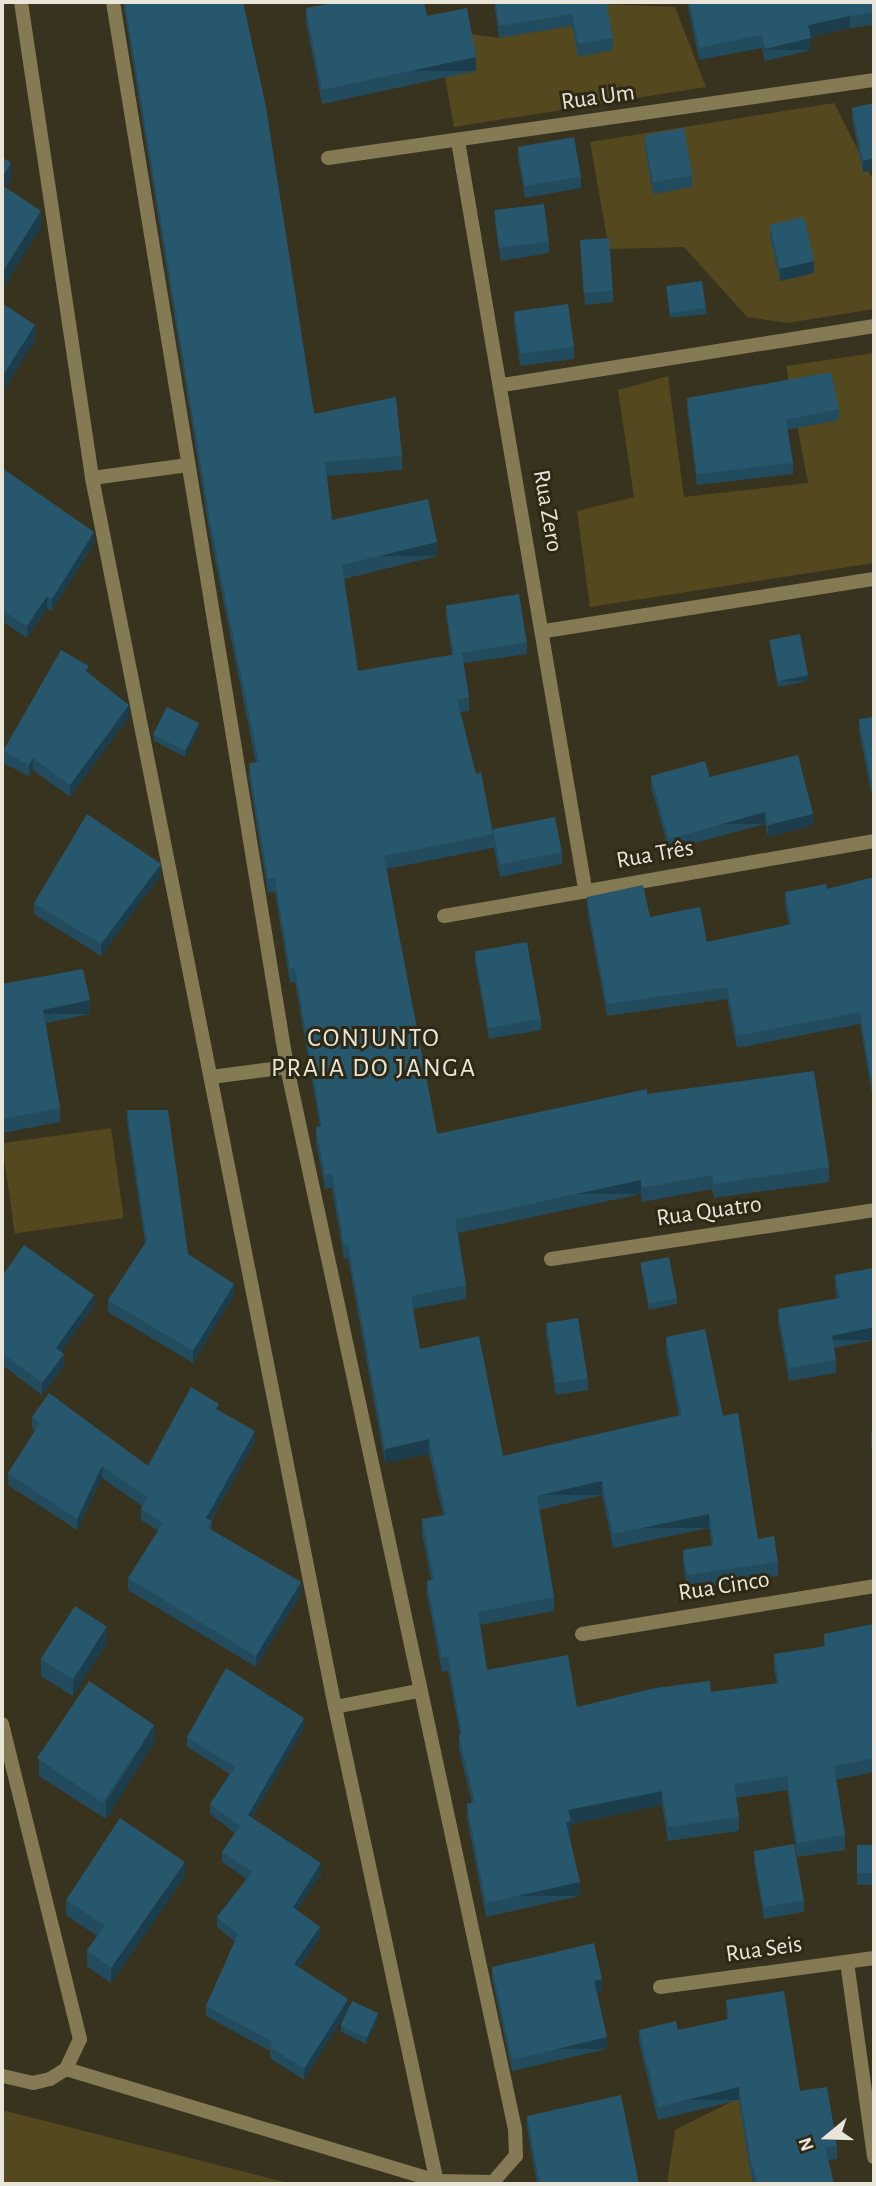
<!DOCTYPE html>
<html>
<head>
<meta charset="utf-8">
<style>
  body { margin:0 }
  #map { position:relative; width:876px; height:2186px; overflow:hidden; background:#38331f; font-family:"Alegreya Sans",sans-serif }
  div>[style] { position:absolute }
  .green>* { inset:0; background:#53481e; transform-origin:0 0 }
  .street>* { height:14px; margin:-7px; padding:0 7px; transform-origin:7px; border-radius:7px; background:#847a54 }
  .wall>* { inset:0; background:#224b5d; transform-origin:0 0 }
  .shaded-wall>* { inset:0; background:#1b3d4c; transform-origin:0 0 }
  .building>* { inset:0; background:#27576c; transform-origin:0 0 }
  span { translate:-50% -50%; white-space:nowrap; text-align:center; line-height:1.15; -webkit-text-stroke:6px #2e2915; paint-order:stroke }
  .street-label { font-size:24px; color:#e9e5d9 }
  .neighbourhood-label { font-size:26px; color:#e9e5d9; letter-spacing:2px }
  .frame { position:absolute; inset:0; border:4px solid #e9e5d9; pointer-events:none }
  .north { position:absolute; left:792px; top:2102px; width:70px; height:70px; -webkit-text-stroke:5px #2e2915; paint-order:stroke; rotate:251deg; font-size:19px; font-weight:700; line-height:28px; text-align:center; color:#e9e5d9 }
  .north::after { content:''; display:block; margin:auto; width:24px; height:32px; background:#e9e5d9; clip-path:polygon(50% 0,100% 100%,50% 72%,0 100%) }
</style>
</head>
<body>
<div id="map">
  <div class="green">
    <div style="clip-path:polygon(552px 2px,675px 7px,706px 87px,454px 127px,445px 77px,470px 34px,499px 38px)"></div>
    <div style="clip-path:polygon(834px 103px,874px 182px,874px 309px,787px 323px,747px 317px,684px 247px,609px 249px,590px 142px)"></div>
    <div style="clip-path:polygon(874px 353px,874px 563px,590px 607px,577px 511px,634px 497px,618px 390px,668px 376px,684px 497px,808px 483px,786px 366px)"></div>
    <div style="left:111px;top:1128px;width:91px;height:110px;rotate:82deg"></div>
    <div style="clip-path:polygon(739px 2098px,753px 2184px,667px 2184px,675px 2130px)"></div>
    <div style="clip-path:polygon(2px 2110px,292px 2184px,2px 2184px)"></div>
  </div>
  <div class="street">
    <div style="left:21px;top:2px;width:481px;rotate:81.5deg"></div>
    <div style="left:92px;top:478px;width:1253px;rotate:78.82deg"></div>
    <div style="left:335px;top:1707px;width:485px;rotate:77.9deg"></div>
    <div style="left:458px;top:141px;width:759px;rotate:80.36deg"></div>
    <div style="left:328px;top:158px;width:552px;rotate:-8.13deg"></div>
    <div style="left:502px;top:385px;width:377px;rotate:-9deg"></div>
    <div style="left:92px;top:478px;width:97px;rotate:-7.7deg"></div>
    <div style="left:545px;top:631px;width:333px;rotate:-9deg"></div>
    <div style="left:444px;top:916px;width:436px;rotate:-9.9deg"></div>
    <div style="left:211px;top:1077px;width:77px;rotate:-7.5deg"></div>
    <div style="left:551px;top:1259px;width:327px;rotate:-8.6deg"></div>
    <div style="left:582px;top:1634px;width:296px;rotate:-9.3deg"></div>
    <div style="left:335px;top:1707px;width:85px;rotate:-10.9deg"></div>
    <div style="left:2px;top:1724px;width:325px;rotate:76.1deg"></div>
    <div style="left:80px;top:2039px;width:33px;rotate:115deg"></div>
    <div style="left:66px;top:2069px;width:19px;rotate:148deg"></div>
    <div style="left:50px;top:2079px;width:17px;rotate:167deg"></div>
    <div style="left:33px;top:2083px;width:32px;rotate:-167deg"></div>
    <div style="left:847px;top:1962px;width:197px;rotate:82.1deg"></div>
    <div style="left:660px;top:1987px;width:216px;rotate:-7.7deg"></div>
    <div style="left:66px;top:2069px;width:388px;rotate:16.8deg"></div>
    <div style="left:437px;top:2181px;width:56px;rotate:1deg"></div>
    <div style="left:493px;top:2182px;width:35px;rotate:-49deg"></div>
    <div style="left:516px;top:2156px;width:27px;rotate:-92deg"></div>
    <div style="left:515px;top:2129px;width:1086px;rotate:-102.12deg"></div>
    <div style="left:287px;top:1067px;width:1079px;rotate:-99.28deg"></div>
  </div>
  <div class="wall">
    <div style="clip-path:polygon(123px 2px,243px 2px,314px 414px,402px 456px,402px 470px,327px 476px,332px 520px,437px 556px,344px 579px,358px 671px,452px 655px,446px 616px,446px 605px,527px 642px,527px 654px,463px 663px,469px 697px,469px 711px,460px 712px,476px 774px,493px 830px,562px 852px,562px 864px,500px 877px,493px 845px,493px 848px,386px 869px,437px 1134px,647px 1094px,829px 1167px,829px 1182px,714px 1198px,712px 1189px,642px 1202px,641px 1194px,458px 1233px,466px 1285px,466px 1299px,413px 1309px,420px 1349px,503px 1456px,679px 1415px,666px 1351px,666px 1337px,723px 1416px,758px 1539px,778px 1562px,778px 1576px,687px 1589px,683px 1564px,683px 1550px,712px 1546px,709px 1528px,613px 1548px,602px 1495px,539px 1510px,554px 1597px,554px 1611px,480px 1625px,487px 1670px,577px 1707px,711px 1692px,777px 1684px,774px 1668px,774px 1654px,824px 1647px,824px 1634px,874px 1624px,874px 1772px,836px 1780px,845px 1835px,845px 1850px,797px 1857px,787px 1790px,736px 1798px,739px 1817px,739px 1831px,668px 1841px,662px 1805px,571px 1824px,571px 1836px,569px 1836px,580px 1896px,486px 1917px,467px 1818px,467px 1804px,472px 1803px,459px 1749px,459px 1735px,460px 1734px,448px 1671px,442px 1672px,427px 1595px,427px 1581px,431px 1580px,422px 1534px,422px 1519px,443px 1515px,429px 1454px,385px 1463px,348px 1258px,344px 1259px,332px 1188px,325px 1189px,316px 1142px,316px 1127px,320px 1127px,295px 982px,290px 983px,275px 892px,268px 893px,249px 778px,249px 763px,256px 763px,210px 535px)"></div>
    <div style="clip-path:polygon(494px 2px,623px 2px,606px 5px,613px 38px,613px 50px,578px 57px,572px 26px,499px 38px)"></div>
    <div style="clip-path:polygon(687px 2px,874px 2px,874px 25px,850px 28px,811px 37px,811px 50px,765px 61px,762px 48px,699px 60px)"></div>
    <div style="clip-path:polygon(306px 8px,427px 16px,476px 71px,322px 104px,306px 22px)"></div>
    <div style="clip-path:polygon(874px 103px,874px 170px,863px 172px,852px 119px,852px 108px)"></div>
    <div style="clip-path:polygon(645px 135px,692px 175px,692px 187px,653px 194px,645px 147px)"></div>
    <div style="clip-path:polygon(518px 147px,581px 176px,581px 188px,525px 198px,518px 158px)"></div>
    <div style="clip-path:polygon(495px 212px,549px 242px,549px 253px,501px 261px,495px 223px)"></div>
    <div style="clip-path:polygon(770px 225px,814px 273px,780px 281px,770px 237px)"></div>
    <div style="clip-path:polygon(580px 240px,613px 291px,613px 302px,585px 305px)"></div>
    <div style="clip-path:polygon(666px 286px,706px 308px,706px 314px,670px 318px)"></div>
    <div style="clip-path:polygon(514px 311px,574px 347px,574px 359px,520px 366px,514px 323px)"></div>
    <div style="clip-path:polygon(687px 398px,839px 409px,839px 420px,787px 430px,793px 463px,793px 474px,697px 485px,687px 408px)"></div>
    <div style="clip-path:polygon(2px 468px,94px 543px,52px 611px,47px 608px,27px 638px,2px 621px)"></div>
    <div style="clip-path:polygon(770px 640px,808px 681px,778px 687px,770px 646px)"></div>
    <div style="clip-path:polygon(89px 673px,129px 717px,70px 797px,33px 770px,29px 776px,3px 763px,3px 751px)"></div>
    <div style="clip-path:polygon(874px 717px,874px 806px,859px 731px,859px 719px)"></div>
    <div style="clip-path:polygon(199px 729px,185px 757px,154px 741px,154px 735px)"></div>
    <div style="clip-path:polygon(651px 776px,710px 777px,813px 825px,768px 837px,765px 824px,669px 850px,651px 787px)"></div>
    <div style="clip-path:polygon(161px 875px,101px 956px,34px 914px,34px 903px)"></div>
    <div style="clip-path:polygon(874px 877px,874px 1106px,860px 1024px,737px 1048px,727px 999px,607px 1016px,587px 909px,587px 897px,650px 917px,707px 942px,789px 925px,785px 904px,785px 892px,827px 889px)"></div>
    <div style="clip-path:polygon(475px 950px,541px 1019px,541px 1030px,489px 1039px,475px 962px)"></div>
    <div style="clip-path:polygon(2px 984px,90px 1014px,46px 1023px,60px 1108px,60px 1122px,2px 1133px)"></div>
    <div style="clip-path:polygon(127px 1110px,188px 1254px,234px 1295px,193px 1363px,108px 1312px,108px 1300px,145px 1243px,127px 1122px)"></div>
    <div style="clip-path:polygon(641px 1263px,677px 1298px,677px 1304px,649px 1310px,641px 1269px)"></div>
    <div style="clip-path:polygon(874px 1268px,874px 1340px,834px 1348px,836px 1360px,836px 1373px,789px 1381px,778px 1322px,778px 1309px,837px 1299px,835px 1288px,835px 1275px)"></div>
    <div style="clip-path:polygon(2px 1276px,94px 1306px,61px 1352px,64px 1366px,42px 1395px,2px 1365px)"></div>
    <div style="clip-path:polygon(546px 1323px,588px 1378px,588px 1390px,556px 1395px,546px 1335px)"></div>
    <div style="clip-path:polygon(219px 1410px,255px 1442px,211px 1521px,212px 1530px,301px 1594px,256px 1667px,128px 1590px,128px 1578px,158px 1531px,141px 1520px,141px 1509px,142px 1506px,102px 1478px,77px 1530px,8px 1485px,8px 1473px,35px 1431px,32px 1428px,32px 1417px,148px 1466px)"></div>
    <div style="clip-path:polygon(874px 1432px,874px 1463px,871px 1446px,871px 1433px)"></div>
    <div style="clip-path:polygon(107px 1643px,73px 1696px,41px 1676px,41px 1659px)"></div>
    <div style="clip-path:polygon(304px 1728px,252px 1818px,321px 1874px,297px 1910px,320px 1937px,299px 1968px,348px 1999px,304px 2080px,270px 2058px,270px 2051px,206px 2016px,206px 2006px,235px 1942px,217px 1927px,217px 1917px,247px 1879px,222px 1862px,222px 1852px,235px 1833px,210px 1814px,210px 1804px,230px 1774px,187px 1747px,187px 1737px)"></div>
    <div style="clip-path:polygon(155px 1741px,106px 1819px,39px 1776px,39px 1759px)"></div>
    <div style="left:874px;top:1845px;width:40px;height:17px;rotate:90deg"></div>
    <div style="clip-path:polygon(754px 1851px,804px 1900px,804px 1912px,764px 1919px,754px 1862px)"></div>
    <div style="clip-path:polygon(185px 1877px,111px 1983px,87px 1966px,87px 1950px,97px 1936px,66px 1915px,66px 1900px)"></div>
    <div style="clip-path:polygon(492px 1967px,602px 1991px,597px 1992px,607px 2049px,512px 2071px,492px 1978px)"></div>
    <div style="clip-path:polygon(726px 2000px,800px 2091px,837px 2146px,837px 2159px,828px 2160px,834px 2184px,754px 2184px,750px 2172px,739px 2100px,658px 2120px,639px 2043px,639px 2030px,678px 2030px,727px 2020px)"></div>
    <div style="clip-path:polygon(378px 2019px,366px 2044px,341px 2032px,341px 2026px)"></div>
    <div style="clip-path:polygon(527px 2116px,639px 2184px,537px 2184px,527px 2128px)"></div>
  </div>
  <div class="shaded-wall">
    <div style="clip-path:polygon(850px 16px,850px 28px,808px 38px,808px 25px)"></div>
    <div style="left:811px;top:38px;width:12px;height:47px;rotate:90deg"></div>
    <div style="left:476px;top:57px;width:14px;height:157px;rotate:90deg"></div>
    <div style="clip-path:polygon(874px 158px,874px 170px,863px 172px,863px 161px)"></div>
    <div style="clip-path:polygon(11px 163px,11px 179px,2px 194px,2px 178px)"></div>
    <div style="clip-path:polygon(41px 211px,41px 228px,2px 290px,2px 273px)"></div>
    <div style="clip-path:polygon(814px 261px,814px 273px,780px 281px,780px 269px)"></div>
    <div style="clip-path:polygon(35px 325px,35px 341px,2px 393px,2px 377px)"></div>
    <div style="clip-path:polygon(94px 532px,94px 543px,52px 611px,52px 599px)"></div>
    <div style="left:437px;top:542px;width:14px;height:98px;rotate:90deg"></div>
    <div style="clip-path:polygon(47px 596px,47px 608px,27px 638px,27px 626px)"></div>
    <div style="left:808px;top:675px;width:6px;height:31px;rotate:90deg"></div>
    <div style="clip-path:polygon(129px 705px,129px 717px,70px 797px,70px 785px)"></div>
    <div style="clip-path:polygon(199px 723px,199px 729px,185px 757px,185px 751px)"></div>
    <div style="clip-path:polygon(33px 758px,33px 770px,29px 776px,29px 765px)"></div>
    <div style="left:765px;top:812px;width:12px;height:100px;rotate:90deg"></div>
    <div style="clip-path:polygon(813px 814px,813px 825px,768px 837px,768px 825px)"></div>
    <div style="clip-path:polygon(161px 864px,161px 875px,101px 956px,101px 944px)"></div>
    <div style="left:90px;top:1000px;width:14px;height:48px;rotate:90deg"></div>
    <div style="left:641px;top:1180px;width:14px;height:190px;rotate:90deg"></div>
    <div style="clip-path:polygon(234px 1284px,234px 1295px,193px 1363px,193px 1351px)"></div>
    <div style="clip-path:polygon(94px 1295px,94px 1306px,56px 1360px,56px 1348px)"></div>
    <div style="left:874px;top:1327px;width:13px;height:43px;rotate:90deg"></div>
    <div style="clip-path:polygon(64px 1354px,64px 1366px,42px 1395px,42px 1383px)"></div>
    <div style="clip-path:polygon(255px 1431px,255px 1442px,206px 1529px,206px 1518px)"></div>
    <div style="clip-path:polygon(429px 1439px,429px 1454px,385px 1463px,385px 1449px)"></div>
    <div style="clip-path:polygon(102px 1466px,102px 1478px,77px 1530px,77px 1519px)"></div>
    <div style="left:602px;top:1481px;width:14px;height:67px;rotate:90deg"></div>
    <div style="left:709px;top:1514px;width:14px;height:98px;rotate:90deg"></div>
    <div style="clip-path:polygon(301px 1582px,301px 1594px,256px 1667px,256px 1656px)"></div>
    <div style="clip-path:polygon(107px 1627px,107px 1643px,73px 1696px,73px 1680px)"></div>
    <div style="clip-path:polygon(304px 1718px,304px 1728px,248px 1825px,248px 1815px)"></div>
    <div style="clip-path:polygon(155px 1725px,155px 1741px,106px 1819px,106px 1802px)"></div>
    <div style="clip-path:polygon(662px 1791px,662px 1805px,571px 1824px,571px 1836px,566px 1837px,566px 1822px,568px 1810px)"></div>
    <div style="clip-path:polygon(185px 1862px,185px 1877px,111px 1983px,111px 1968px)"></div>
    <div style="clip-path:polygon(321px 1863px,321px 1874px,293px 1917px,293px 1907px)"></div>
    <div style="left:580px;top:1882px;width:14px;height:96px;rotate:90deg"></div>
    <div style="clip-path:polygon(320px 1927px,320px 1937px,294px 1975px,294px 1964px)"></div>
    <div style="clip-path:polygon(602px 1979px,602px 1991px,594px 1993px,594px 1981px)"></div>
    <div style="clip-path:polygon(348px 1999px,348px 2010px,304px 2080px,304px 2069px)"></div>
    <div style="clip-path:polygon(378px 2013px,378px 2019px,366px 2044px,366px 2038px)"></div>
    <div style="left:607px;top:2037px;width:12px;height:98px;rotate:90deg"></div>
    <div style="left:739px;top:2087px;width:13px;height:83px;rotate:90deg"></div>
  </div>
  <div class="building">
    <div style="clip-path:polygon(125px 2px,243px 2px,266px 107px,314px 414px,396px 397px,402px 456px,325px 462px,332px 520px,428px 499px,437px 542px,342px 565px,358px 671px,462px 653px,469px 697px,457px 699px,476px 774px,481px 772px,493px 834px,384px 856px,437px 1134px,647px 1089px,647px 1094px,814px 1071px,829px 1167px,714px 1184px,712px 1175px,642px 1188px,641px 1180px,455px 1220px,466px 1285px,411px 1296px,420px 1349px,479px 1336px,503px 1456px,682px 1415px,666px 1337px,705px 1329px,723px 1416px,738px 1413px,758px 1539px,774px 1536px,778px 1562px,687px 1575px,683px 1550px,714px 1545px,709px 1514px,613px 1534px,602px 1481px,537px 1496px,554px 1597px,478px 1612px,487px 1670px,568px 1655px,577px 1707px,655px 1688px,710px 1681px,711px 1692px,779px 1683px,774px 1654px,826px 1646px,824px 1634px,874px 1624px,874px 1758px,834px 1766px,845px 1835px,797px 1843px,787px 1776px,734px 1784px,739px 1817px,668px 1827px,662px 1791px,568px 1810px,571px 1821px,566px 1822px,580px 1882px,486px 1903px,467px 1804px,475px 1802px,459px 1735px,462px 1734px,448px 1657px,442px 1658px,427px 1581px,434px 1580px,422px 1519px,446px 1515px,429px 1439px,385px 1449px,348px 1244px,344px 1245px,332px 1173px,325px 1175px,316px 1127px,322px 1126px,295px 968px,290px 969px,275px 878px,268px 879px,249px 763px,259px 762px,210px 521px)"></div>
    <div style="clip-path:polygon(339px 2px,424px 2px,427px 16px,467px 8px,476px 57px,322px 90px,306px 8px)"></div>
    <div style="clip-path:polygon(496px 2px,606px 2px,613px 38px,578px 44px,572px 14px,499px 26px)"></div>
    <div style="clip-path:polygon(690px 2px,874px 2px,874px 12px,850px 16px,808px 25px,811px 38px,765px 49px,762px 35px,699px 48px)"></div>
    <div style="clip-path:polygon(874px 103px,874px 158px,863px 161px,852px 108px)"></div>
    <div style="left:684px;top:128px;width:48px;height:40px;rotate:80deg"></div>
    <div style="left:574px;top:137px;width:40px;height:57px;rotate:80deg"></div>
    <div style="clip-path:polygon(2px 157px,11px 163px,2px 178px)"></div>
    <div style="clip-path:polygon(2px 185px,41px 211px,2px 273px)"></div>
    <div style="left:544px;top:204px;width:38px;height:50px;rotate:83deg"></div>
    <div style="left:804px;top:217px;width:45px;height:35px;rotate:77deg"></div>
    <div style="left:609px;top:238px;width:53px;height:29px;rotate:86deg"></div>
    <div style="left:702px;top:281px;width:27px;height:36px;rotate:82deg"></div>
    <div style="clip-path:polygon(2px 303px,35px 325px,2px 377px)"></div>
    <div style="left:568px;top:304px;width:43px;height:54px;rotate:82deg"></div>
    <div style="clip-path:polygon(831px 372px,839px 409px,786px 420px,793px 463px,697px 474px,687px 398px)"></div>
    <div style="clip-path:polygon(2px 468px,94px 532px,52px 599px,47px 596px,27px 626px,2px 610px)"></div>
    <div style="left:519px;top:594px;width:49px;height:74px;rotate:81deg"></div>
    <div style="left:800px;top:634px;width:42px;height:31px;rotate:79deg"></div>
    <div style="clip-path:polygon(61px 650px,89px 666px,86px 671px,129px 705px,70px 785px,33px 758px,29px 765px,3px 751px)"></div>
    <div style="left:167px;top:707px;width:36px;height:31px;rotate:27deg"></div>
    <div style="clip-path:polygon(874px 717px,874px 794px,859px 719px)"></div>
    <div style="clip-path:polygon(798px 755px,813px 814px,768px 825px,765px 812px,669px 839px,651px 776px,705px 761px,710px 777px)"></div>
    <div style="clip-path:polygon(87px 814px,161px 864px,101px 944px,34px 903px)"></div>
    <div style="left:555px;top:817px;width:36px;height:63px;rotate:79deg"></div>
    <div style="clip-path:polygon(874px 877px,874px 1094px,860px 1012px,737px 1036px,727px 987px,607px 1004px,587px 897px,643px 885px,650px 917px,700px 907px,707px 942px,792px 924px,785px 892px,826px 884px,827px 889px)"></div>
    <div style="left:527px;top:942px;width:78px;height:53px;rotate:80deg"></div>
    <div style="clip-path:polygon(83px 969px,90px 1000px,43px 1010px,60px 1108px,2px 1119px,2px 984px)"></div>
    <div style="clip-path:polygon(127px 1110px,168px 1110px,188px 1254px,234px 1284px,193px 1351px,108px 1300px,147px 1241px)"></div>
    <div style="clip-path:polygon(24px 1245px,94px 1295px,56px 1348px,64px 1354px,42px 1383px,2px 1353px,2px 1289px,5px 1285px,2px 1282px,2px 1276px)"></div>
    <div style="left:669px;top:1257px;width:42px;height:29px;rotate:79deg"></div>
    <div style="clip-path:polygon(874px 1268px,874px 1327px,832px 1336px,836px 1360px,789px 1368px,778px 1309px,840px 1298px,835px 1275px)"></div>
    <div style="left:578px;top:1318px;width:61px;height:32px;rotate:81deg"></div>
    <div style="clip-path:polygon(191px 1387px,219px 1404px,216px 1409px,255px 1431px,206px 1518px,212px 1521px,208px 1528px,301px 1582px,256px 1656px,128px 1578px,163px 1523px,141px 1509px,148px 1498px,102px 1466px,77px 1519px,8px 1473px,40px 1423px,32px 1417px,49px 1393px,148px 1466px)"></div>
    <div style="clip-path:polygon(874px 1432px,874px 1450px,871px 1433px)"></div>
    <div style="left:75px;top:1606px;width:38px;height:63px;rotate:33deg"></div>
    <div style="clip-path:polygon(226px 1668px,304px 1718px,248px 1815px,321px 1863px,293px 1907px,320px 1927px,294px 1964px,348px 1999px,304px 2069px,270px 2047px,273px 2042px,206px 2006px,238px 1934px,217px 1917px,252px 1872px,222px 1852px,240px 1826px,210px 1804px,235px 1767px,187px 1737px)"></div>
    <div style="left:89px;top:1681px;width:79px;height:93px;rotate:34deg"></div>
    <div style="clip-path:polygon(120px 1818px,185px 1862px,111px 1968px,87px 1950px,105px 1926px,66px 1900px)"></div>
    <div style="left:794px;top:1844px;width:57px;height:41px;rotate:80deg"></div>
    <div style="left:874px;top:1845px;width:28px;height:17px;rotate:90deg"></div>
    <div style="clip-path:polygon(594px 1943px,602px 1979px,594px 1981px,607px 2037px,512px 2060px,492px 1967px)"></div>
    <div style="clip-path:polygon(784px 1991px,800px 2091px,827px 2087px,837px 2146px,825px 2147px,834px 2184px,758px 2184px,750px 2158px,739px 2087px,658px 2107px,639px 2030px,676px 2021px,678px 2030px,729px 2019px,726px 2000px)"></div>
    <div style="left:352px;top:2001px;width:29px;height:27px;rotate:25deg"></div>
    <div style="clip-path:polygon(621px 2095px,639px 2184px,540px 2184px,527px 2116px)"></div>
  </div>
  <div class="street-label">
    <span style="left:598px;top:98px;rotate:-8deg">Rua Um</span>
    <span style="left:547px;top:511px;rotate:80deg">Rua Zero</span>
    <span style="left:655px;top:855px;rotate:-10deg">Rua Três</span>
    <span style="left:709px;top:1212px;rotate:-8deg">Rua Quatro</span>
    <span style="left:724px;top:1587px;rotate:-9deg">Rua Cinco</span>
    <span style="left:764px;top:1950px;rotate:-8deg">Rua Seis</span>
  </div>
  <div class="neighbourhood-label">
    <span style="left:374px;top:1054px">CONJUNTO<br>PRAIA DO JANGA</span>
  </div>
  <div class="frame"></div>
  <div class="north">N</div>
</div>
</body>
</html>
